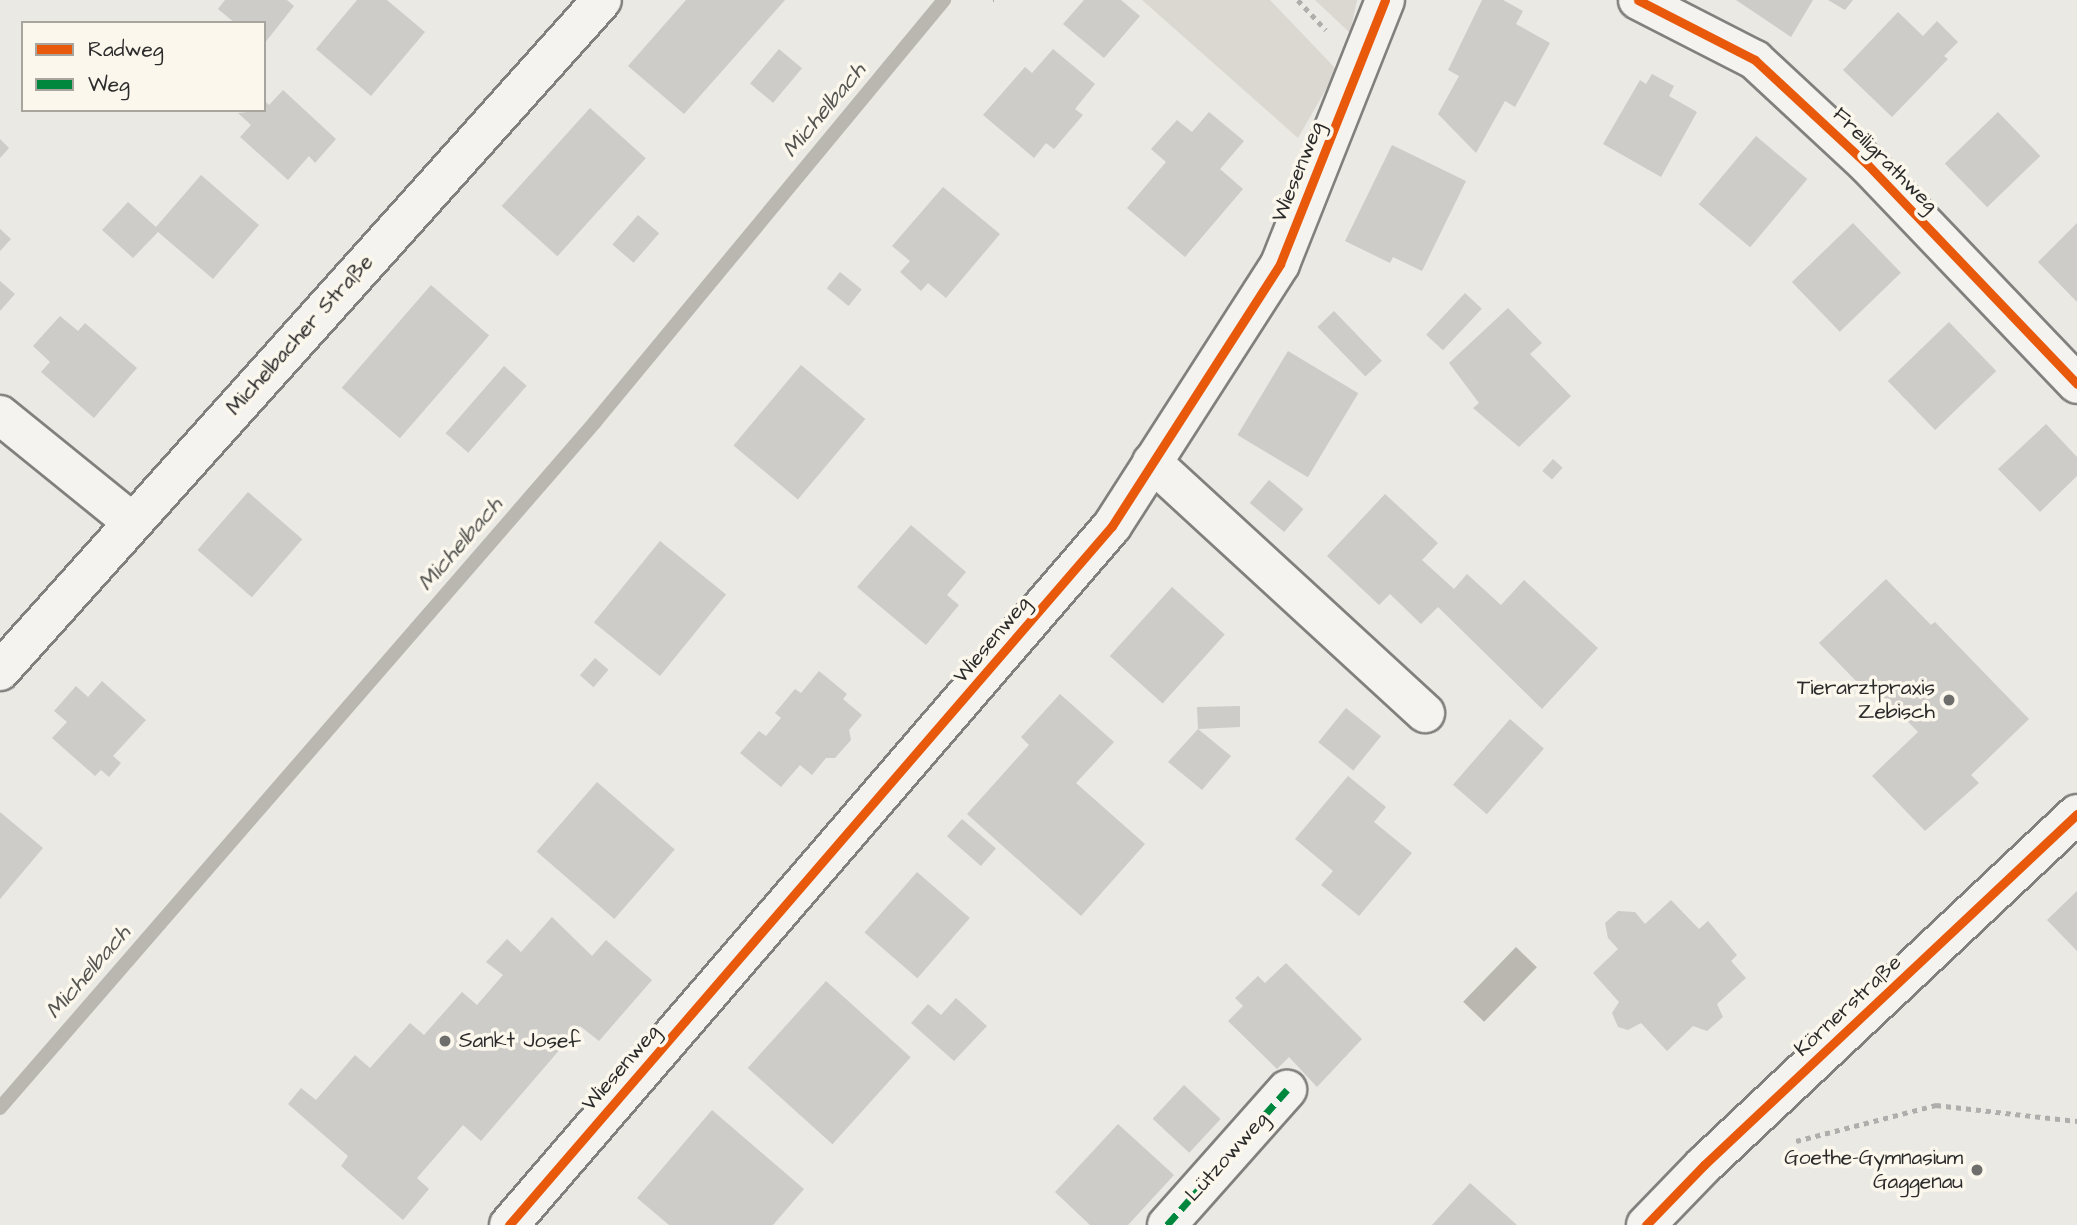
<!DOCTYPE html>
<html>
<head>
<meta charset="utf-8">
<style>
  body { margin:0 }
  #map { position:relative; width:2077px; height:1225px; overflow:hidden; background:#eae9e4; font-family:"Architects Daughter",sans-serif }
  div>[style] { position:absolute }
  .green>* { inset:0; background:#dbd8d1 }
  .water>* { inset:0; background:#b9b7b0; transform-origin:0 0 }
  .stream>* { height:14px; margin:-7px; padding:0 7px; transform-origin:7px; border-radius:7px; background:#b9b7b0 }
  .building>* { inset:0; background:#cdccc8; transform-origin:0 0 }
  .path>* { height:4.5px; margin-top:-2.25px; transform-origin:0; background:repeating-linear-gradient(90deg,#afaeac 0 5px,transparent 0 10px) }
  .roads { filter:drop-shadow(2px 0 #81807e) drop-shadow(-2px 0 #81807e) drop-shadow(0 2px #81807e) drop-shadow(0 -2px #81807e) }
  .minor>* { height:38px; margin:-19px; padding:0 19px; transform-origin:19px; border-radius:19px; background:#f4f3ef }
  .major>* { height:38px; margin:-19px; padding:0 19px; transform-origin:19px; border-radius:19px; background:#f4f3ef }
  .quiet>* { height:7px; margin-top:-3.5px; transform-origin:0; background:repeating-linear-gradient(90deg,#00873e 0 14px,transparent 0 21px) }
  .cycleway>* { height:9px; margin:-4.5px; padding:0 4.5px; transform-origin:4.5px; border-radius:4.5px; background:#e8590c }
  .dots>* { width:19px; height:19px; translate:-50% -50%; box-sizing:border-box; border:4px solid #fbf7ec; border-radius:50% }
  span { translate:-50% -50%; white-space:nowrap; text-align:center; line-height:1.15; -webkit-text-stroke:7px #fbf7ec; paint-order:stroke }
  .street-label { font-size:21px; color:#2b2b2b }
  .poi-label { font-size:21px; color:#2b2b2b }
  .right { translate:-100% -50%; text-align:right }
  .left { translate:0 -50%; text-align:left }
  .water-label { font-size:23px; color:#555552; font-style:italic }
  .legend { position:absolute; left:21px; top:21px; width:245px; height:91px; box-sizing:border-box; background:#fbf7ec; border:2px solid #a8a59f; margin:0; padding:9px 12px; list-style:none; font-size:21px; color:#2b2b2b }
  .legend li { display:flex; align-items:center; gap:14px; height:35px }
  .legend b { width:35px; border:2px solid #a8a59f }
</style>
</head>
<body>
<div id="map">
  <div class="green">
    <div style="clip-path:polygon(1142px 0,1270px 0,1337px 70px,1298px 138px)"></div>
    <div style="clip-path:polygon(1315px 0,1357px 0,1350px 33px)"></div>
  </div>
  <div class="water">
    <div style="left:1516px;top:947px;width:29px;height:76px;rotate:44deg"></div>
  </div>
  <div class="stream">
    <div style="left:0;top:1108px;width:908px;rotate:-49.06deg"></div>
    <div style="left:595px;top:422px;width:548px;rotate:-50.41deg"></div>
  </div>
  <div class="building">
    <div style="clip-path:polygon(225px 0,287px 0,294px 6px,264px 44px,264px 23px,235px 23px,218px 9px)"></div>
    <div style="clip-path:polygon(357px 0,387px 0,425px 32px,371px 96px,316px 49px)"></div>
    <div style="clip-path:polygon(686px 0,785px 0,684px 114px,628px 66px)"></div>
    <div style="clip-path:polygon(1084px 0,1121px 0,1140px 16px,1104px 58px,1063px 24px)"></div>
    <div style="clip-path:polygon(1482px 0,1503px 0,1523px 11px,1516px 24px,1550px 43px,1515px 107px,1505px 101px,1476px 153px,1438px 114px,1459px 76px,1448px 70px)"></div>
    <div style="clip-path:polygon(1736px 0,1813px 0,1791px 37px)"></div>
    <div style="clip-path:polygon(1828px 0,1853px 0,1845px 10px)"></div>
    <div style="clip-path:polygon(1898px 12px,1923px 36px,1937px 21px,1958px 42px,1944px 56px,1948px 59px,1892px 117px,1843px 70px)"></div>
    <div style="left:779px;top:49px;width:30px;height:45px;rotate:40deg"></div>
    <div style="clip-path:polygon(1053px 49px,1095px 84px,1075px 109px,1083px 115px,1054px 149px,1046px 143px,1034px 158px,983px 115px,1025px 67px,1032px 73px)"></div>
    <div style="clip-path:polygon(1652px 74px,1674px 86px,1669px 96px,1697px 112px,1661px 177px,1603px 144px,1640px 80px,1646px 84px)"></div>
    <div style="clip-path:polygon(283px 90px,336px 139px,315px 163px,309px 156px,288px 180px,240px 137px,251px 125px,238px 113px,264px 110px,264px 100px,269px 105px)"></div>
    <div style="left:590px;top:108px;width:75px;height:132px;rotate:42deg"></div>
    <div style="clip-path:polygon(1209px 112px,1244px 141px,1220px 169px,1243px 189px,1185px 257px,1127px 208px,1166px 162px,1151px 149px,1177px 120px,1192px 132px)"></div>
    <div style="left:1998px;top:112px;width:61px;height:74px;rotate:46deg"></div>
    <div style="left:1756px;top:136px;width:67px;height:89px;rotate:40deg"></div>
    <div style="clip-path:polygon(0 139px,9px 148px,0 158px)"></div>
    <div style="clip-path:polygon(1392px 145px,1466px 181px,1422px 271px,1393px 257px,1390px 263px,1345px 241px)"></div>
    <div style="clip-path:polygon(201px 175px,259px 225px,213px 279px,158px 232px,133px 258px,102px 230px,128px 202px,156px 227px)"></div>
    <div style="clip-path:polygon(943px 187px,1000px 234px,946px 298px,928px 283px,921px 291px,900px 272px,910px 261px,892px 246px)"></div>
    <div style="left:638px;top:215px;width:28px;height:39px;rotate:41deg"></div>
    <div style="left:1853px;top:223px;width:69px;height:85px;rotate:46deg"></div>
    <div style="clip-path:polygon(2077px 223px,2077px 302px,2038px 262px)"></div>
    <div style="clip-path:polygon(0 229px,11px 239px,0 251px)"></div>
    <div style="left:840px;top:272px;width:28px;height:21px;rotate:39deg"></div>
    <div style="clip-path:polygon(0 281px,15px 294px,0 311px)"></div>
    <div style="left:431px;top:285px;width:77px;height:136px;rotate:41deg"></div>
    <div style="left:1465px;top:293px;width:23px;height:57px;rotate:43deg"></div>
    <div style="clip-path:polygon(1508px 308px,1542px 343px,1530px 354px,1571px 396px,1519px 447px,1473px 408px,1479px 403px,1449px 363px)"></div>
    <div style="left:1334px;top:311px;width:69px;height:23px;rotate:46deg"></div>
    <div style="clip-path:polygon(60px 316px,78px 331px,85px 323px,137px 368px,94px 418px,41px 372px,50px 362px,33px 346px)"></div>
    <div style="left:1949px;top:322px;width:68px;height:85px;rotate:46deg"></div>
    <div style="left:1288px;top:351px;width:82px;height:98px;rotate:31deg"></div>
    <div style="left:801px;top:365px;width:84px;height:105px;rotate:40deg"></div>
    <div style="left:504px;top:366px;width:30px;height:89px;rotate:41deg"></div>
    <div style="clip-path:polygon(2046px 424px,2077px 457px,2077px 476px,2040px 512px,1998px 469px)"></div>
    <div style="left:1553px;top:459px;width:13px;height:16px;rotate:42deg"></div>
    <div style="left:1269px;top:480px;width:45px;height:30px;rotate:40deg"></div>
    <div style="left:248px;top:492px;width:72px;height:77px;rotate:41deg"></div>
    <div style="clip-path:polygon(1385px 494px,1438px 543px,1422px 560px,1454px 589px,1467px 574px,1501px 605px,1524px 580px,1598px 648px,1542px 709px,1438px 607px,1421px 624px,1390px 594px,1379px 605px,1327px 556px)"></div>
    <div style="clip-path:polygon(911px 525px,966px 572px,947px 595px,959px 605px,926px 645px,857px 587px)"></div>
    <div style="left:660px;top:541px;width:85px;height:105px;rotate:39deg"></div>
    <div style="clip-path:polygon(1886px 579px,1931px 625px,1935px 622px,2029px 719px,1971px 775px,1979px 783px,1925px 831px,1872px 776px,1918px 732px,1869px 682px,1856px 681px,1819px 643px)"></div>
    <div style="left:1172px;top:587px;width:71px;height:93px;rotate:42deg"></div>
    <div style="left:595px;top:658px;width:18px;height:23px;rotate:41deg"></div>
    <div style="clip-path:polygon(819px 671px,847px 694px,843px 699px,862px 715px,849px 730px,851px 740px,835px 758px,826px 758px,812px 775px,800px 765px,781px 787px,740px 753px,759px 731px,766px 736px,781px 718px,775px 713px,795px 689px,801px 693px)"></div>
    <div style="clip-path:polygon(102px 681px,146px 720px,113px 756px,121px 763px,109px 777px,101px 770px,95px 776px,52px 738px,67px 722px,54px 711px,76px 686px,88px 697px)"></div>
    <div style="clip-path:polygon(1060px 694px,1114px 742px,1076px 783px,1145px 844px,1081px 916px,967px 814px,1029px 745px,1021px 737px)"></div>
    <div style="clip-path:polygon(1240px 706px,1240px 727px,1198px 729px,1231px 756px,1202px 790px,1168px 762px,1198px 729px,1197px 707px)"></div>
    <div style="left:1346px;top:708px;width:45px;height:44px;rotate:39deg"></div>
    <div style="left:1510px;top:719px;width:45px;height:87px;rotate:41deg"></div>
    <div style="clip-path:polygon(1348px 776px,1386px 807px,1374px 822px,1412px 853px,1359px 916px,1321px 885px,1333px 871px,1295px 839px)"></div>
    <div style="left:597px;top:782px;width:103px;height:92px;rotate:41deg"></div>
    <div style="clip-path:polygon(0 812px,43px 848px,0 899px)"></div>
    <div style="left:962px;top:819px;width:45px;height:23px;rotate:41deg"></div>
    <div style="left:917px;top:872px;width:70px;height:80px;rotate:41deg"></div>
    <div style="clip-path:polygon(2077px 891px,2077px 951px,2047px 920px)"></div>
    <div style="clip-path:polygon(1671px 900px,1699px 929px,1708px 921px,1737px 955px,1731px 961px,1746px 978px,1717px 1004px,1723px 1017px,1707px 1031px,1693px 1026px,1667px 1051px,1641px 1023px,1628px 1030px,1618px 1027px,1612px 1013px,1619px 1002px,1593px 973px,1618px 949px,1608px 938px,1605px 923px,1618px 911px,1635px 912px,1645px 924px)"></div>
    <div style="clip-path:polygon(552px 917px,592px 956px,606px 940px,652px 980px,599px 1041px,580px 1026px,481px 1141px,463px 1125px,417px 1178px,429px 1189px,403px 1220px,341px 1166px,348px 1156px,288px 1104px,301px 1088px,316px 1100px,355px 1055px,370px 1068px,410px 1023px,424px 1035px,462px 992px,477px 1005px,503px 975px,486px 962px,507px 939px,521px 952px)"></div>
    <div style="clip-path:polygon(1286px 963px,1362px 1039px,1317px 1087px,1289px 1057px,1277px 1069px,1228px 1021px,1243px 1006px,1235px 998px,1258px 976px,1265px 983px)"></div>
    <div style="left:826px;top:981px;width:114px;height:117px;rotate:42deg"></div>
    <div style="clip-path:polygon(956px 998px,987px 1026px,954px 1061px,911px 1023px,928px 1004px,941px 1015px)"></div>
    <div style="left:1184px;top:1085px;width:50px;height:46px;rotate:43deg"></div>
    <div style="clip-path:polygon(712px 1110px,804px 1189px,773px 1225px,669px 1225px,637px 1198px)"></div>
    <div style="clip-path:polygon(1118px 1124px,1174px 1175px,1128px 1225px,1090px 1225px,1055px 1192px)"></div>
    <div style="clip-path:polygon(1470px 1183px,1517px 1225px,1432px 1225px)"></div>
  </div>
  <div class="path">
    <div style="left:993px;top:0;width:1px"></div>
    <div style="left:1298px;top:0;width:41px;rotate:47deg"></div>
    <div style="left:1796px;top:1141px;width:145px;rotate:-14.4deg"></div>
    <div style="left:1936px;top:1105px;width:142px;rotate:6.5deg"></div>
  </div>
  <div class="roads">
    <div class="minor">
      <div style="left:1638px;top:0;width:131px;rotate:27.1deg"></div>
      <div style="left:1755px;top:60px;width:153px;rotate:42.9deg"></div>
      <div style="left:1867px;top:164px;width:304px;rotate:46.3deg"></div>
      <div style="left:0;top:415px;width:170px;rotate:39deg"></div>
      <div style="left:1152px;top:462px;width:371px;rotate:42.6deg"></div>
      <div style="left:509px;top:1225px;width:923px;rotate:-49.22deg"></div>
      <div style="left:1112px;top:526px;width:311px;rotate:-57.3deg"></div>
      <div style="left:1280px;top:264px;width:284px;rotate:-68.3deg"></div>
      <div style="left:1167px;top:1225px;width:181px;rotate:-48.4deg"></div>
      <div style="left:1646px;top:1225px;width:83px;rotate:-46deg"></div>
      <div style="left:1704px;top:1165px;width:512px;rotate:-43.26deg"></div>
    </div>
    <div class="major">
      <div style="left:0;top:671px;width:901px;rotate:-48.1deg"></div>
    </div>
  </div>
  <div class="quiet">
    <div style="left:1167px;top:1225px;width:181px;rotate:-48.4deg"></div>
  </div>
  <div class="cycleway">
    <div style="left:1638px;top:0;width:131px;rotate:27.1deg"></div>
    <div style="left:1755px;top:60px;width:153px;rotate:42.9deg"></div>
    <div style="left:1867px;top:164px;width:304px;rotate:46.3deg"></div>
    <div style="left:509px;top:1225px;width:923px;rotate:-49.22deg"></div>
    <div style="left:1112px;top:526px;width:311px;rotate:-57.3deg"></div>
    <div style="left:1280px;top:264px;width:284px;rotate:-68.3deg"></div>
    <div style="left:1646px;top:1225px;width:83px;rotate:-46deg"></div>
    <div style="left:1704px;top:1165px;width:512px;rotate:-43.26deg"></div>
  </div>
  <div class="dots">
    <div style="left:1949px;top:700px;background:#6e6e6c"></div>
    <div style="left:445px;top:1041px;background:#6e6e6c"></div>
    <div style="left:1977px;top:1170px;background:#6e6e6c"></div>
  </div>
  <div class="street-label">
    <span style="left:1885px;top:160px;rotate:45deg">Freiligrathweg</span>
    <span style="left:1298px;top:172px;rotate:-68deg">Wiesenweg</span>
    <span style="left:300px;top:335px;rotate:-48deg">Michelbacher Straße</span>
    <span style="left:992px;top:640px;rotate:-50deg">Wiesenweg</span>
    <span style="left:1848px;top:1006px;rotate:-43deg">Körnerstraße</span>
    <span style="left:621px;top:1068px;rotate:-49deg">Wiesenweg</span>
    <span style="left:1227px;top:1157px;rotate:-48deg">Lützowweg</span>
  </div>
  <div class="poi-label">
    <span class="right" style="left:1935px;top:700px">Tierarztpraxis<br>Zebisch</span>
    <span class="left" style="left:459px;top:1041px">Sankt Josef</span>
    <span class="right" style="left:1963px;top:1170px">Goethe-Gymnasium<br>Gaggenau</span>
  </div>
  <div class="water-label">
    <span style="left:824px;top:110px;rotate:-50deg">Michelbach</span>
    <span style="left:460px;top:544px;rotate:-49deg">Michelbach</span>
    <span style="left:88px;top:972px;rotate:-49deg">Michelbach</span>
  </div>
  <ul class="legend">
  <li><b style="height:9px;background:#e8590c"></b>Radweg</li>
  <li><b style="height:9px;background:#00873e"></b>Weg</li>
  </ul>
</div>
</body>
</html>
